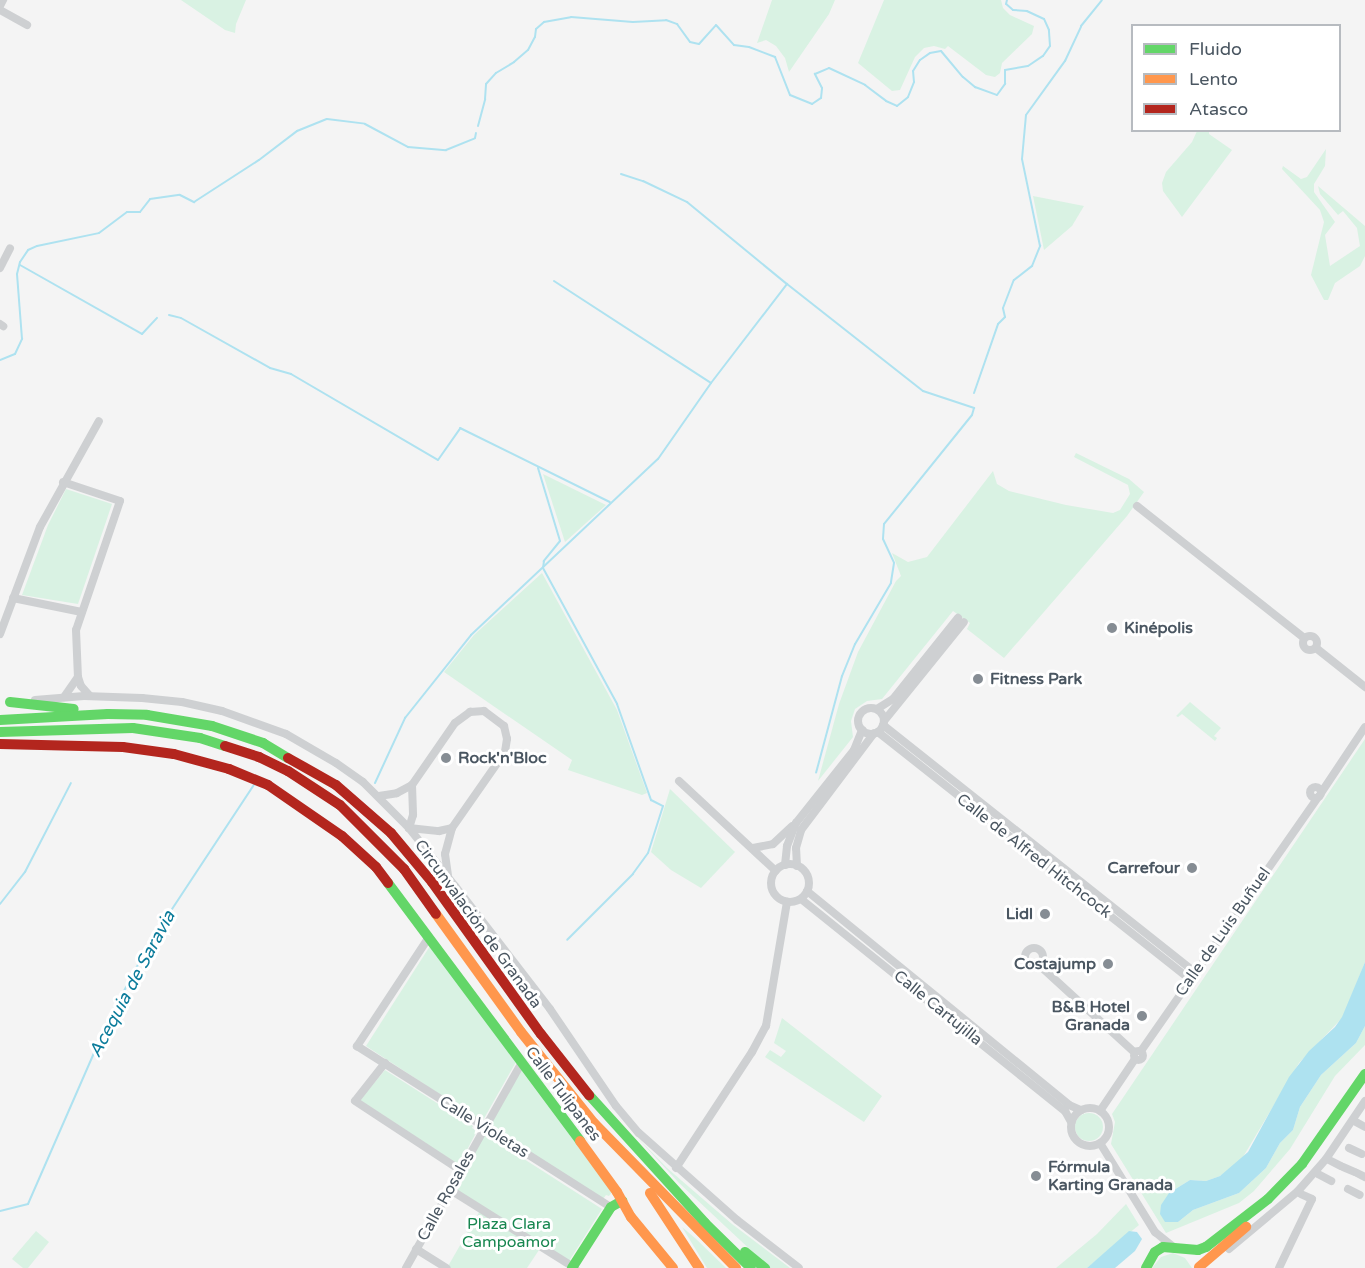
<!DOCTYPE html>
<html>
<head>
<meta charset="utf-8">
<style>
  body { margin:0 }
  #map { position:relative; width:1365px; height:1268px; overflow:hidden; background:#f4f4f4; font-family:"Varela Round",sans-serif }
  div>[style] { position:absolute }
  .green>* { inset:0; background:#d9f2e3 }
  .round { border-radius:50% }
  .water>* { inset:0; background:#aee2f0 }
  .stream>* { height:2px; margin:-1px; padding:0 1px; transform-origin:1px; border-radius:1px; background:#aee2f0 }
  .street>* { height:8px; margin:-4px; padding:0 4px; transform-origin:4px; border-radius:4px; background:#ced0d2 }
  .street>.ring { margin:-4px; padding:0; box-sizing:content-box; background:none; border:8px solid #ced0d2; border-radius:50% }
  .fast>* { height:10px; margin:-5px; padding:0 5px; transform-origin:5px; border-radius:5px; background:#63d668 }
  .slow>* { height:10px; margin:-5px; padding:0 5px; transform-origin:5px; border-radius:5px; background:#ff974d }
  .jam>* { height:10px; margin:-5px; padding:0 5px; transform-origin:5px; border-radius:5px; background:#b3261e }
  .dots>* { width:16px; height:16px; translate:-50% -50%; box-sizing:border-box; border:3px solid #fff; border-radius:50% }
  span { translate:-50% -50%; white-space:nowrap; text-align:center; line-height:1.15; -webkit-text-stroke:6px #fff; paint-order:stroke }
  .poi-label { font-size:16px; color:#4a5661; font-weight:700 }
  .left { translate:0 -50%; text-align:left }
  .right { translate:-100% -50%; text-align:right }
  .street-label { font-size:16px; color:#4a5661 }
  .park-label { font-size:16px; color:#17864f }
  .water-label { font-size:18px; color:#0c7c9b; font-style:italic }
  .legend { position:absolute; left:1131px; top:24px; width:210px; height:108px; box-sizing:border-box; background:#fff; border:2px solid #b7bbc0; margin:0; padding:8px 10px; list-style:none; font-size:18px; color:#4a5661 }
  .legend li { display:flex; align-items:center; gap:12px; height:30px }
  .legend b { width:30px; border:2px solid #b7bbc0 }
</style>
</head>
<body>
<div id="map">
  <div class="green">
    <div style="clip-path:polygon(181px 0,246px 0,236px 24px,235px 33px,225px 30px)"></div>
    <div style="clip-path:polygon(772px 0,835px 0,829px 14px,789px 72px,785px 58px,776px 46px,766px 40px,757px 43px)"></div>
    <div style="clip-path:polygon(884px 0,1001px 0,1003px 8px,1010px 15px,1034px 26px,1032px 34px,1002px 63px,1000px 73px,995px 77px,986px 75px,948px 46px,945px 49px,934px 46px,924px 48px,915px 57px,900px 90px,892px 91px,858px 63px)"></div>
    <div style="clip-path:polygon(1197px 131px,1209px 131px,1209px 134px,1232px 150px,1182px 217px,1163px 191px,1162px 183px,1166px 172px,1192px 142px)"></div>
    <div style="clip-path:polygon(1326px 149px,1325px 166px,1314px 184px,1314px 192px,1335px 222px,1325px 235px,1330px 266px,1360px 246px,1357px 228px,1343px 211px,1338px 215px,1320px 194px,1318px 186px,1365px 226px,1365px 256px,1360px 266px,1335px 283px,1328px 300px,1324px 300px,1311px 275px,1324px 222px,1320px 210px,1282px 169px,1283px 166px,1301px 179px,1307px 177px)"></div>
    <div style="clip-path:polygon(1033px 196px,1084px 206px,1072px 226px,1044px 250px)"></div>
    <div style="clip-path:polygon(1076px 453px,1129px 479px,1144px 492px,1127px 516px,1004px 658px,967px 629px,970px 623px,953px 611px,882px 699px,867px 701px,855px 709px,851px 721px,853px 737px,818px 781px,839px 704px,858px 652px,896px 581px,901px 576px,892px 553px,908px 562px,927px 557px,993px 471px,997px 484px,1009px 491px,1066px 505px,1113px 513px,1120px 510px,1130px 494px,1128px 485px,1074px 457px)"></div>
    <div style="clip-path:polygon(543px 474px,606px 505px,565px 542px)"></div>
    <div style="clip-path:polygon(66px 489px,112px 504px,78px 604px,22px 595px,48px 525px)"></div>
    <div style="clip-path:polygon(542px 573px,617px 710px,647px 793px,642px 795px,568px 770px,572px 760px,444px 672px,474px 635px)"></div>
    <div style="clip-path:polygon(1190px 702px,1221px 728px,1214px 736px,1217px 738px,1215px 741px,1182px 714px,1178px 717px,1176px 716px)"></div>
    <div style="clip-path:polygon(1365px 739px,1365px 962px,1343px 1017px,1299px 1063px,1240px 1162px,1220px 1176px,1206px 1181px,1190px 1180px,1169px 1193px,1178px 1222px,1193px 1210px,1239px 1193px,1266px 1168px,1280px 1143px,1293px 1130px,1300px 1107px,1321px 1075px,1356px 1043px,1365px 1026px,1365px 1045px,1335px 1076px,1290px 1149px,1254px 1191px,1239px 1203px,1166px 1233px,1111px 1144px,1115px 1122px,1112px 1114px)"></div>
    <div style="clip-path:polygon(670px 789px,735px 852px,701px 888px,671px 870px,651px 852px)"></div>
    <div style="clip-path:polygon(430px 946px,516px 1062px,482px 1122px,366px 1046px)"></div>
    <div style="clip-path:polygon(782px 1018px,882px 1096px,864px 1122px,765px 1057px,770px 1050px,781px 1057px,786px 1051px,774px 1043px)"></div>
    <div style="clip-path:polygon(385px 1070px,473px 1126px,472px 1128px,477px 1131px,459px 1165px,360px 1100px)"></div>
    <div style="clip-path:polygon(521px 1070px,612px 1192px,609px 1196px,606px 1195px,603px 1199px,490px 1126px)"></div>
    <div class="round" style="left:1075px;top:1113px;width:28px;height:28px"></div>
    <div style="clip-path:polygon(632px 1132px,667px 1168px,732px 1224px,790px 1268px,770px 1268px,679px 1183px)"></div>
    <div style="clip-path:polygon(485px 1134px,602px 1209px,569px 1261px,543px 1244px,527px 1268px,447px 1268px,482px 1207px,455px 1189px)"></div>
    <div style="clip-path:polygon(1126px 1204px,1139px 1225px,1087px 1268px,1056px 1268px,1097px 1234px)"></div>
    <div style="clip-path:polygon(682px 1227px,695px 1238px,726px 1268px,707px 1268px)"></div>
    <div style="clip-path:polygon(36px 1231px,49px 1242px,28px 1268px,23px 1268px,12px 1259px)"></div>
    <div style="clip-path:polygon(1173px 1253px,1185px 1258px,1192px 1268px,1152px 1268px,1161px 1257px)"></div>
  </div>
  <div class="water">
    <div style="clip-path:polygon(1365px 962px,1365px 1026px,1356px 1043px,1321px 1075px,1300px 1107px,1293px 1130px,1280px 1143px,1266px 1168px,1239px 1193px,1193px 1210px,1178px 1222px,1165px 1222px,1160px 1214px,1161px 1205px,1169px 1193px,1190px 1180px,1206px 1181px,1220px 1176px,1248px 1152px,1289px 1077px,1309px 1051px,1335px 1027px,1342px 1017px)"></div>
    <div style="clip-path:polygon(1129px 1231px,1137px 1232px,1142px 1239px,1135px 1251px,1115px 1268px,1087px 1268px)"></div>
  </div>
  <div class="stream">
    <div style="left:478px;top:126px;width:28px;rotate:-75deg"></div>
    <div style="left:485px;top:99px;width:15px;rotate:-86deg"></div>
    <div style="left:486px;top:84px;width:15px;rotate:-48deg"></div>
    <div style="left:496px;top:73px;width:21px;rotate:-31deg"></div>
    <div style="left:514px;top:62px;width:18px;rotate:-41deg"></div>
    <div style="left:528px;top:50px;width:15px;rotate:-62deg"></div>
    <div style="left:535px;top:37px;width:8px;rotate:-83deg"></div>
    <div style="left:536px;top:29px;width:11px;rotate:-41deg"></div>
    <div style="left:544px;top:22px;width:27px;rotate:-10deg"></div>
    <div style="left:571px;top:17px;width:62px;rotate:4.6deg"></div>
    <div style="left:633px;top:22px;width:33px;rotate:-3deg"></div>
    <div style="left:666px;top:20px;width:12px;rotate:20deg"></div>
    <div style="left:677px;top:24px;width:22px;rotate:54deg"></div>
    <div style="left:690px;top:42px;width:9px;rotate:13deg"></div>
    <div style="left:699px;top:44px;width:25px;rotate:-48deg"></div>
    <div style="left:716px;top:25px;width:27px;rotate:48deg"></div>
    <div style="left:734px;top:45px;width:15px;rotate:8deg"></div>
    <div style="left:749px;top:47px;width:28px;rotate:21deg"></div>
    <div style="left:775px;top:57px;width:41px;rotate:68.5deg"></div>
    <div style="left:790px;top:95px;width:24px;rotate:22deg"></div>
    <div style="left:812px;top:104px;width:11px;rotate:-34deg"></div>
    <div style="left:821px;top:98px;width:10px;rotate:-84deg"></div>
    <div style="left:822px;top:88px;width:16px;rotate:-117deg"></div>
    <div style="left:815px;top:74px;width:15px;rotate:-23deg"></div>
    <div style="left:829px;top:68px;width:40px;rotate:25deg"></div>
    <div style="left:865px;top:85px;width:26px;rotate:37deg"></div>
    <div style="left:886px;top:101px;width:12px;rotate:24deg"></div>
    <div style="left:897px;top:106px;width:14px;rotate:-39deg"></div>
    <div style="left:908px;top:97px;width:16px;rotate:-68deg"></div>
    <div style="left:914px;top:82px;width:11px;rotate:-95deg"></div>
    <div style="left:913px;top:71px;width:13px;rotate:-58deg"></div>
    <div style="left:920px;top:60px;width:12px;rotate:-35deg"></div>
    <div style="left:930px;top:53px;width:11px;rotate:-10deg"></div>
    <div style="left:941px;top:51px;width:34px;rotate:50deg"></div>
    <div style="left:963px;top:77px;width:16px;rotate:40deg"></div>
    <div style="left:975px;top:87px;width:23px;rotate:20deg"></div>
    <div style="left:997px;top:95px;width:14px;rotate:-54deg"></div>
    <div style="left:1005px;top:84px;width:14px;rotate:-90deg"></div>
    <div style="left:1005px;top:70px;width:23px;rotate:-10deg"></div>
    <div style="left:1028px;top:66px;width:18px;rotate:-34deg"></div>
    <div style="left:1043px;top:56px;width:12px;rotate:-55deg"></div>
    <div style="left:1050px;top:46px;width:16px;rotate:-94deg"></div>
    <div style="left:1049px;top:30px;width:12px;rotate:-114deg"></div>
    <div style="left:1044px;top:19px;width:19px;rotate:-155deg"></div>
    <div style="left:1027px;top:11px;width:14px;rotate:-176deg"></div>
    <div style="left:1013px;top:10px;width:9px;rotate:-139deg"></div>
    <div style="left:1006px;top:4px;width:4px;rotate:-76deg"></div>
    <div style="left:621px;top:174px;width:23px;rotate:18deg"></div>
    <div style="left:643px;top:181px;width:49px;rotate:25.5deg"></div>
    <div style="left:687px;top:202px;width:129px;rotate:39.4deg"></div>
    <div style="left:20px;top:265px;width:140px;rotate:29.5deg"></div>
    <div style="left:142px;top:334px;width:22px;rotate:-47deg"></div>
    <div style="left:554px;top:281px;width:187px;rotate:33deg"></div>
    <div style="left:169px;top:315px;width:12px;rotate:14deg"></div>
    <div style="left:181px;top:318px;width:102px;rotate:29.3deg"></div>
    <div style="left:270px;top:368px;width:22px;rotate:16deg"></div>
    <div style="left:291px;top:374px;width:170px;rotate:30.3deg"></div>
    <div style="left:438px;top:460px;width:39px;rotate:-55deg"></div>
    <div style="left:460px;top:428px;width:167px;rotate:26.3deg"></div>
    <div style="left:0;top:360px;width:16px;rotate:-22deg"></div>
    <div style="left:15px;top:354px;width:17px;rotate:-65deg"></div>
    <div style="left:22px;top:339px;width:65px;rotate:-94.4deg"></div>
    <div style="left:17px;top:274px;width:12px;rotate:-76deg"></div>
    <div style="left:20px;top:262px;width:14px;rotate:-56deg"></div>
    <div style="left:28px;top:250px;width:10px;rotate:-24deg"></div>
    <div style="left:37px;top:246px;width:63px;rotate:-11.8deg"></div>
    <div style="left:99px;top:233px;width:35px;rotate:-37deg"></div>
    <div style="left:127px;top:212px;width:13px"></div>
    <div style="left:140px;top:212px;width:16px;rotate:-52deg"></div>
    <div style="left:150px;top:199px;width:30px;rotate:-8deg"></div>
    <div style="left:180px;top:195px;width:16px;rotate:27deg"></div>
    <div style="left:194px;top:202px;width:77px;rotate:-32.9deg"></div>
    <div style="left:259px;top:160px;width:48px;rotate:-37.3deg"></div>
    <div style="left:297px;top:131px;width:32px;rotate:-22deg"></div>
    <div style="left:327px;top:119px;width:38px;rotate:7deg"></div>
    <div style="left:365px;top:124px;width:49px;rotate:28.1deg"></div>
    <div style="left:408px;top:147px;width:38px;rotate:5deg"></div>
    <div style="left:446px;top:150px;width:31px;rotate:-22deg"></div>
    <div style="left:475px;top:138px;width:5px;rotate:-79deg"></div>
    <div style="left:974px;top:393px;width:73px;rotate:-70.8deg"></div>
    <div style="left:998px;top:324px;width:10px;rotate:-45deg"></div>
    <div style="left:1005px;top:317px;width:9px;rotate:-103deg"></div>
    <div style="left:1003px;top:308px;width:30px;rotate:-69deg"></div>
    <div style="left:1014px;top:280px;width:23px;rotate:-38deg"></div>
    <div style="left:1032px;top:266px;width:22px;rotate:-68deg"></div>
    <div style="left:1040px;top:246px;width:89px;rotate:-101.7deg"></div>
    <div style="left:1022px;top:159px;width:44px;rotate:-84.8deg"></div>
    <div style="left:1026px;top:115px;width:67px;rotate:-54.2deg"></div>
    <div style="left:1065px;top:61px;width:38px;rotate:-65deg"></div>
    <div style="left:1081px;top:26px;width:33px;rotate:-51deg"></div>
    <div style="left:538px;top:468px;width:76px;rotate:73.2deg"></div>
    <div style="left:560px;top:541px;width:26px;rotate:129deg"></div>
    <div style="left:544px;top:561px;width:7px;rotate:98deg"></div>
    <div style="left:543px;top:568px;width:155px;rotate:61.4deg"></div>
    <div style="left:617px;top:704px;width:102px;rotate:70.5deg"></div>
    <div style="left:651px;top:800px;width:13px;rotate:27deg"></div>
    <div style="left:663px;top:806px;width:49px;rotate:107.7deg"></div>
    <div style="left:648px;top:853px;width:26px;rotate:126deg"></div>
    <div style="left:633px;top:874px;width:93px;rotate:135deg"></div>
    <div style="left:375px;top:783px;width:72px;rotate:-65.2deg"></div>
    <div style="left:405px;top:718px;width:106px;rotate:-51.5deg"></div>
    <div style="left:471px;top:635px;width:257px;rotate:-43.3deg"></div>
    <div style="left:658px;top:459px;width:93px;rotate:-55.1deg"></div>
    <div style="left:711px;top:383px;width:125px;rotate:-52.5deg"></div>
    <div style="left:787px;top:284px;width:173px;rotate:38.2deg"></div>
    <div style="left:923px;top:391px;width:54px;rotate:18.4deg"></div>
    <div style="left:974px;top:408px;width:7px;rotate:106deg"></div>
    <div style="left:972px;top:415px;width:140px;rotate:128.9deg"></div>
    <div style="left:884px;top:524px;width:15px;rotate:94deg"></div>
    <div style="left:883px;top:539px;width:26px;rotate:65deg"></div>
    <div style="left:894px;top:563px;width:20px;rotate:99deg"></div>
    <div style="left:891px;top:583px;width:71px;rotate:120.5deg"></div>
    <div style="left:855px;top:644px;width:35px;rotate:112deg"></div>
    <div style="left:842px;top:676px;width:100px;rotate:105deg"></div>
    <div style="left:0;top:904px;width:41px;rotate:-52deg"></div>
    <div style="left:25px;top:872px;width:100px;rotate:-62.7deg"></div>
    <div style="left:0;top:1211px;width:29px;rotate:-14deg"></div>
    <div style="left:28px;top:1204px;width:200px;rotate:-66.4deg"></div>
    <div style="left:108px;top:1021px;width:87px;rotate:-62deg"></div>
    <div style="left:149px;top:944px;width:193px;rotate:-56.6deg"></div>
  </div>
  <div class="street">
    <div style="left:0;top:6px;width:7px;rotate:-63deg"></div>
    <div style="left:0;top:10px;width:31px;rotate:29deg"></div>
    <div style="left:0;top:268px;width:22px;rotate:-63deg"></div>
    <div style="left:0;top:324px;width:4px;rotate:34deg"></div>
    <div style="left:63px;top:482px;width:60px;rotate:18.4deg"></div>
    <div style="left:120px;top:501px;width:136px;rotate:108.8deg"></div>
    <div style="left:76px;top:630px;width:47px;rotate:87.6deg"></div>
    <div style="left:78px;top:677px;width:9px;rotate:72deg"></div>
    <div style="left:81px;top:686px;width:13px;rotate:48deg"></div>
    <div style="left:1137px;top:506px;width:213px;rotate:38.3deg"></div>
    <div style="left:13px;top:598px;width:70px;rotate:11.5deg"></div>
    <div style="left:0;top:634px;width:114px;rotate:-69.5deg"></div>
    <div style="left:40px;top:527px;width:121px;rotate:-60.9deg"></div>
    <div class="ring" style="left:1303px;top:636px;width:6px;height:6px"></div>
    <div style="left:1316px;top:648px;width:63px;rotate:38.5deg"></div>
    <div style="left:64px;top:697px;width:24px;rotate:-55deg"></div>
    <div style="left:35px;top:700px;width:49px;rotate:-4.7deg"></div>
    <div style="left:84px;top:696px;width:58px;rotate:2deg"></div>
    <div style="left:142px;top:698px;width:40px;rotate:5.7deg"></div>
    <div style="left:182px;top:702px;width:41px;rotate:12.7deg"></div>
    <div style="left:222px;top:711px;width:68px;rotate:19.8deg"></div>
    <div style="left:286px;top:734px;width:58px;rotate:30.1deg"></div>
    <div style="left:336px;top:763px;width:33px;rotate:35deg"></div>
    <div style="left:363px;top:782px;width:65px;rotate:45deg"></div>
    <div style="left:409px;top:828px;width:74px;rotate:51.6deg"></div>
    <div style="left:455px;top:886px;width:155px;rotate:52.3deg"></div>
    <div style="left:550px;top:1009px;width:117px;rotate:55.8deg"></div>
    <div style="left:616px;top:1106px;width:35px;rotate:50deg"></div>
    <div style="left:639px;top:1133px;width:131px;rotate:41.6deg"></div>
    <div style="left:737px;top:1220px;width:78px;rotate:37.7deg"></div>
    <div class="ring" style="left:858px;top:708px;width:18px;height:18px"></div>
    <div style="left:877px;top:709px;width:19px;rotate:-32deg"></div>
    <div style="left:893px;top:699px;width:104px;rotate:-51.3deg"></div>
    <div style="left:884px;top:721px;width:127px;rotate:-51.1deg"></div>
    <div style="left:883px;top:725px;width:399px;rotate:38.4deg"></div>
    <div style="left:878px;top:732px;width:399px;rotate:38.4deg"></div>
    <div style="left:679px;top:781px;width:132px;rotate:42.9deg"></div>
    <div style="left:412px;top:785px;width:30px;rotate:88deg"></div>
    <div style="left:413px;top:815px;width:14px;rotate:107deg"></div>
    <div style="left:409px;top:828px;width:30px;rotate:6deg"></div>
    <div style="left:439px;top:831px;width:13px;rotate:-13deg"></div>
    <div class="ring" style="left:1309.5px;top:786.5px;width:3px;height:3px"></div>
    <div style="left:1321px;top:793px;width:79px;rotate:-56.3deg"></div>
    <div style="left:379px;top:796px;width:18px;rotate:-9deg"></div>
    <div style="left:397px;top:793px;width:17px;rotate:-28deg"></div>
    <div style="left:412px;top:785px;width:75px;rotate:-55.3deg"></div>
    <div style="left:455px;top:723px;width:19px;rotate:-36deg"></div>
    <div style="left:470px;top:712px;width:14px;rotate:-4deg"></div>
    <div style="left:484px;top:711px;width:25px;rotate:37deg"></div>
    <div style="left:504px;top:726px;width:13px;rotate:77deg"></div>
    <div style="left:507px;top:739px;width:13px;rotate:99deg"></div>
    <div style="left:505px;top:752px;width:93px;rotate:124.9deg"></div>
    <div style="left:452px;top:828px;width:27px;rotate:105deg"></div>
    <div style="left:445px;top:854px;width:22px;rotate:82deg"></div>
    <div style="left:753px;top:848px;width:20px;rotate:-11deg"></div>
    <div style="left:773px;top:844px;width:26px;rotate:-43deg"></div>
    <div class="ring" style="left:771px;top:864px;width:30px;height:30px"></div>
    <div style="left:785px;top:865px;width:19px;rotate:-84deg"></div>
    <div style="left:787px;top:846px;width:25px;rotate:-69deg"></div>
    <div style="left:796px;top:823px;width:93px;rotate:-51.5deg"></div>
    <div style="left:854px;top:750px;width:22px;rotate:-68deg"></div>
    <div style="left:797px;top:866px;width:18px;rotate:-93deg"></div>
    <div style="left:796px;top:848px;width:19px;rotate:-74deg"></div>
    <div style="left:801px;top:830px;width:121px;rotate:-53deg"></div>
    <div style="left:807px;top:891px;width:338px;rotate:39.2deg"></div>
    <div style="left:1069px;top:1105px;width:13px;rotate:23deg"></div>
    <div style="left:801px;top:899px;width:339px;rotate:38.8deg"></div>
    <div style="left:1065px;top:1111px;width:13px;rotate:61deg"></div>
    <div style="left:429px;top:937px;width:131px;rotate:123.4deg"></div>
    <div style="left:357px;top:1046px;width:301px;rotate:32.4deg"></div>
    <div class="ring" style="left:1025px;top:948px;width:10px;height:10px"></div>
    <div style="left:1038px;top:964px;width:130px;rotate:42.5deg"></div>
    <div class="ring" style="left:1133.5px;top:1050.5px;width:1px;height:1px"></div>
    <div style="left:1141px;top:1051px;width:310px;rotate:-55.1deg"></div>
    <div style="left:385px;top:1063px;width:48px;rotate:128.3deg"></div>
    <div style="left:355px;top:1101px;width:126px;rotate:33.3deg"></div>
    <div class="ring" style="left:1071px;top:1108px;width:30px;height:30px"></div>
    <div style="left:1100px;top:1111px;width:63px;rotate:-56.1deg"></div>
    <div style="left:1356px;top:1122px;width:10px;rotate:29deg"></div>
    <div style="left:1100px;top:1143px;width:105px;rotate:58.3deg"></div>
    <div style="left:1155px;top:1232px;width:22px;rotate:39deg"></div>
    <div style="left:1349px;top:1148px;width:14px;rotate:25deg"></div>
    <div style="left:1329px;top:1160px;width:13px;rotate:27deg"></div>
    <div style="left:1343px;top:1167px;width:13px;rotate:23deg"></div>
    <div style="left:676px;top:1168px;width:139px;rotate:-56.8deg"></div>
    <div style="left:752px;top:1052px;width:30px;rotate:-62deg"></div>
    <div style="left:766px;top:1026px;width:126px;rotate:-80.4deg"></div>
    <div style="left:1357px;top:1173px;width:9px;rotate:27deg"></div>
    <div style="left:1318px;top:1174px;width:15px;rotate:28deg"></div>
    <div style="left:449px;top:1189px;width:149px;rotate:32.1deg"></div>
    <div style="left:1348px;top:1189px;width:13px;rotate:27deg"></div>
    <div style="left:416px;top:1249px;width:36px;rotate:32deg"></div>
    <div style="left:1229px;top:1249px;width:90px;rotate:-40deg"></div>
    <div style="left:1298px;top:1191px;width:43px;rotate:-48.8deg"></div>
    <div style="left:1326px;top:1159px;width:70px;rotate:-56.1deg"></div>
    <div style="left:406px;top:1268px;width:236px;rotate:-60.6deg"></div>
    <div style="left:1279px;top:1268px;width:76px;rotate:-64.4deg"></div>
    <div style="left:1312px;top:1199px;width:12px;rotate:-156deg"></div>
  </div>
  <div class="fast">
    <div style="left:10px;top:702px;width:64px;rotate:6.2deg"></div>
    <div style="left:0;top:720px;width:108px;rotate:-3.2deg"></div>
    <div style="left:108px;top:714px;width:39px;rotate:1deg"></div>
    <div style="left:147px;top:715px;width:66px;rotate:9.6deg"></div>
    <div style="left:212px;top:726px;width:54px;rotate:18.4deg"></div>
    <div style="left:263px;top:743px;width:29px;rotate:31deg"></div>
    <div style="left:0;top:732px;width:133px;rotate:-1.7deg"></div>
    <div style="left:133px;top:728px;width:68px;rotate:8.5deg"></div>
    <div style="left:200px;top:738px;width:26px;rotate:18deg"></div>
    <div style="left:388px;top:883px;width:322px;rotate:53.3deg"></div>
    <div style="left:589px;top:1095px;width:173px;rotate:47.8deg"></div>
    <div style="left:705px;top:1223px;width:64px;rotate:44.4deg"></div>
    <div style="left:745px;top:1252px;width:26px;rotate:39deg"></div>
    <div style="left:572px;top:1268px;width:72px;rotate:-57.4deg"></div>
    <div style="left:611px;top:1207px;width:13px;rotate:-29deg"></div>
    <div style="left:1146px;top:1268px;width:18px;rotate:-61deg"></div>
    <div style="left:1155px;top:1252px;width:9px;rotate:-32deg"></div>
    <div style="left:1163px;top:1247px;width:35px;rotate:5deg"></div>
    <div style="left:1198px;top:1250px;width:9px;rotate:-21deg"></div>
    <div style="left:1206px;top:1247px;width:78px;rotate:-37.7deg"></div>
    <div style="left:1268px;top:1199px;width:49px;rotate:-45.8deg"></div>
    <div style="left:1302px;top:1164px;width:110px;rotate:-55deg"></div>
  </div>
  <div class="slow">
    <div style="left:436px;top:914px;width:145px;rotate:54.2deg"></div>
    <div style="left:521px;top:1032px;width:117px;rotate:51.3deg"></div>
    <div style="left:594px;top:1123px;width:203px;rotate:45.6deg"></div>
    <div style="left:580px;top:1141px;width:63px;rotate:54deg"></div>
    <div style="left:617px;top:1192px;width:29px;rotate:61deg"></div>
    <div style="left:631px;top:1217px;width:66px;rotate:50.5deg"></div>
    <div style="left:650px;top:1193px;width:90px;rotate:56.8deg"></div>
    <div style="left:1199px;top:1267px;width:62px;rotate:-40.4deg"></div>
  </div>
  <div class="jam">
    <div style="left:0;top:744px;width:123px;rotate:1.4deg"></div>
    <div style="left:123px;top:747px;width:51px;rotate:7.8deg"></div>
    <div style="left:174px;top:754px;width:57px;rotate:15.3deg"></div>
    <div style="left:229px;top:769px;width:42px;rotate:22.3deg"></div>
    <div style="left:268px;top:785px;width:90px;rotate:34.6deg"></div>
    <div style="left:342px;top:836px;width:46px;rotate:42.4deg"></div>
    <div style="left:376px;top:867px;width:20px;rotate:53deg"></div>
    <div style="left:225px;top:746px;width:36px;rotate:18deg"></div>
    <div style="left:259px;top:757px;width:32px;rotate:26deg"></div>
    <div style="left:288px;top:771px;width:62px;rotate:33.2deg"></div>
    <div style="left:340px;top:805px;width:91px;rotate:45deg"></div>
    <div style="left:404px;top:869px;width:55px;rotate:54.6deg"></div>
    <div style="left:288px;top:758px;width:55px;rotate:29.4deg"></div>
    <div style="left:336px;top:785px;width:73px;rotate:41.1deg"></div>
    <div style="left:391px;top:833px;width:64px;rotate:50.1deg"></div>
    <div style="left:432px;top:882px;width:187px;rotate:54.4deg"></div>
    <div style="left:541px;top:1034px;width:78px;rotate:51.8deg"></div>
  </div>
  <div class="dots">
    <div style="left:1112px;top:628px;background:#868d94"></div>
    <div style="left:978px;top:679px;background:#868d94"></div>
    <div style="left:446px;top:758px;background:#868d94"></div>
    <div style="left:1192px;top:868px;background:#868d94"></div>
    <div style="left:1045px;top:914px;background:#868d94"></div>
    <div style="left:1108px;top:964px;background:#868d94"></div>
    <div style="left:1142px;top:1016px;background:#868d94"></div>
    <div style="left:1036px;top:1176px;background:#868d94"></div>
  </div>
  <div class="poi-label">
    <span class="left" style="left:1124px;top:628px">Kinépolis</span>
    <span class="left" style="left:990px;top:679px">Fitness Park</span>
    <span class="left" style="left:458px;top:758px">Rock'n'Bloc</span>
    <span class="right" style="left:1180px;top:868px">Carrefour</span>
    <span class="right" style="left:1033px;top:914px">Lidl</span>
    <span class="right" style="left:1096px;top:964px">Costajump</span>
    <span class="right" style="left:1130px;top:1016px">B&amp;B Hotel<br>Granada</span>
    <span class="left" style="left:1048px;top:1176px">Fórmula<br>Karting Granada</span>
  </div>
  <div class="street-label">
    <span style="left:1034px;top:856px;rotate:38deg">Calle de Alfred Hitchcock</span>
    <span style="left:478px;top:924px;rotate:54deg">Circunvalación de Granada</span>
    <span style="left:1223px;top:932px;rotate:-55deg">Calle de Luis Buñuel</span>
    <span style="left:938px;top:1008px;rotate:39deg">Calle Cartujilla</span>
    <span style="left:563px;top:1094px;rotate:53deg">Calle Tulipanes</span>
    <span style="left:484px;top:1127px;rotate:32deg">Calle Violetas</span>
    <span style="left:446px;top:1196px;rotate:-61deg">Calle Rosales</span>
  </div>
  <div class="park-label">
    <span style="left:509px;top:1233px">Plaza Clara<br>Campoamor</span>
  </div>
  <div class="water-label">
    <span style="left:132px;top:984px;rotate:-62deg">Acequia de Saravia</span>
  </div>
  <ul class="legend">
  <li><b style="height:8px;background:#63d668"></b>Fluido</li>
  <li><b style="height:8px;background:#ff974d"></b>Lento</li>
  <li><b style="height:8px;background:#b3261e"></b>Atasco</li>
  </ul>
</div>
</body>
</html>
